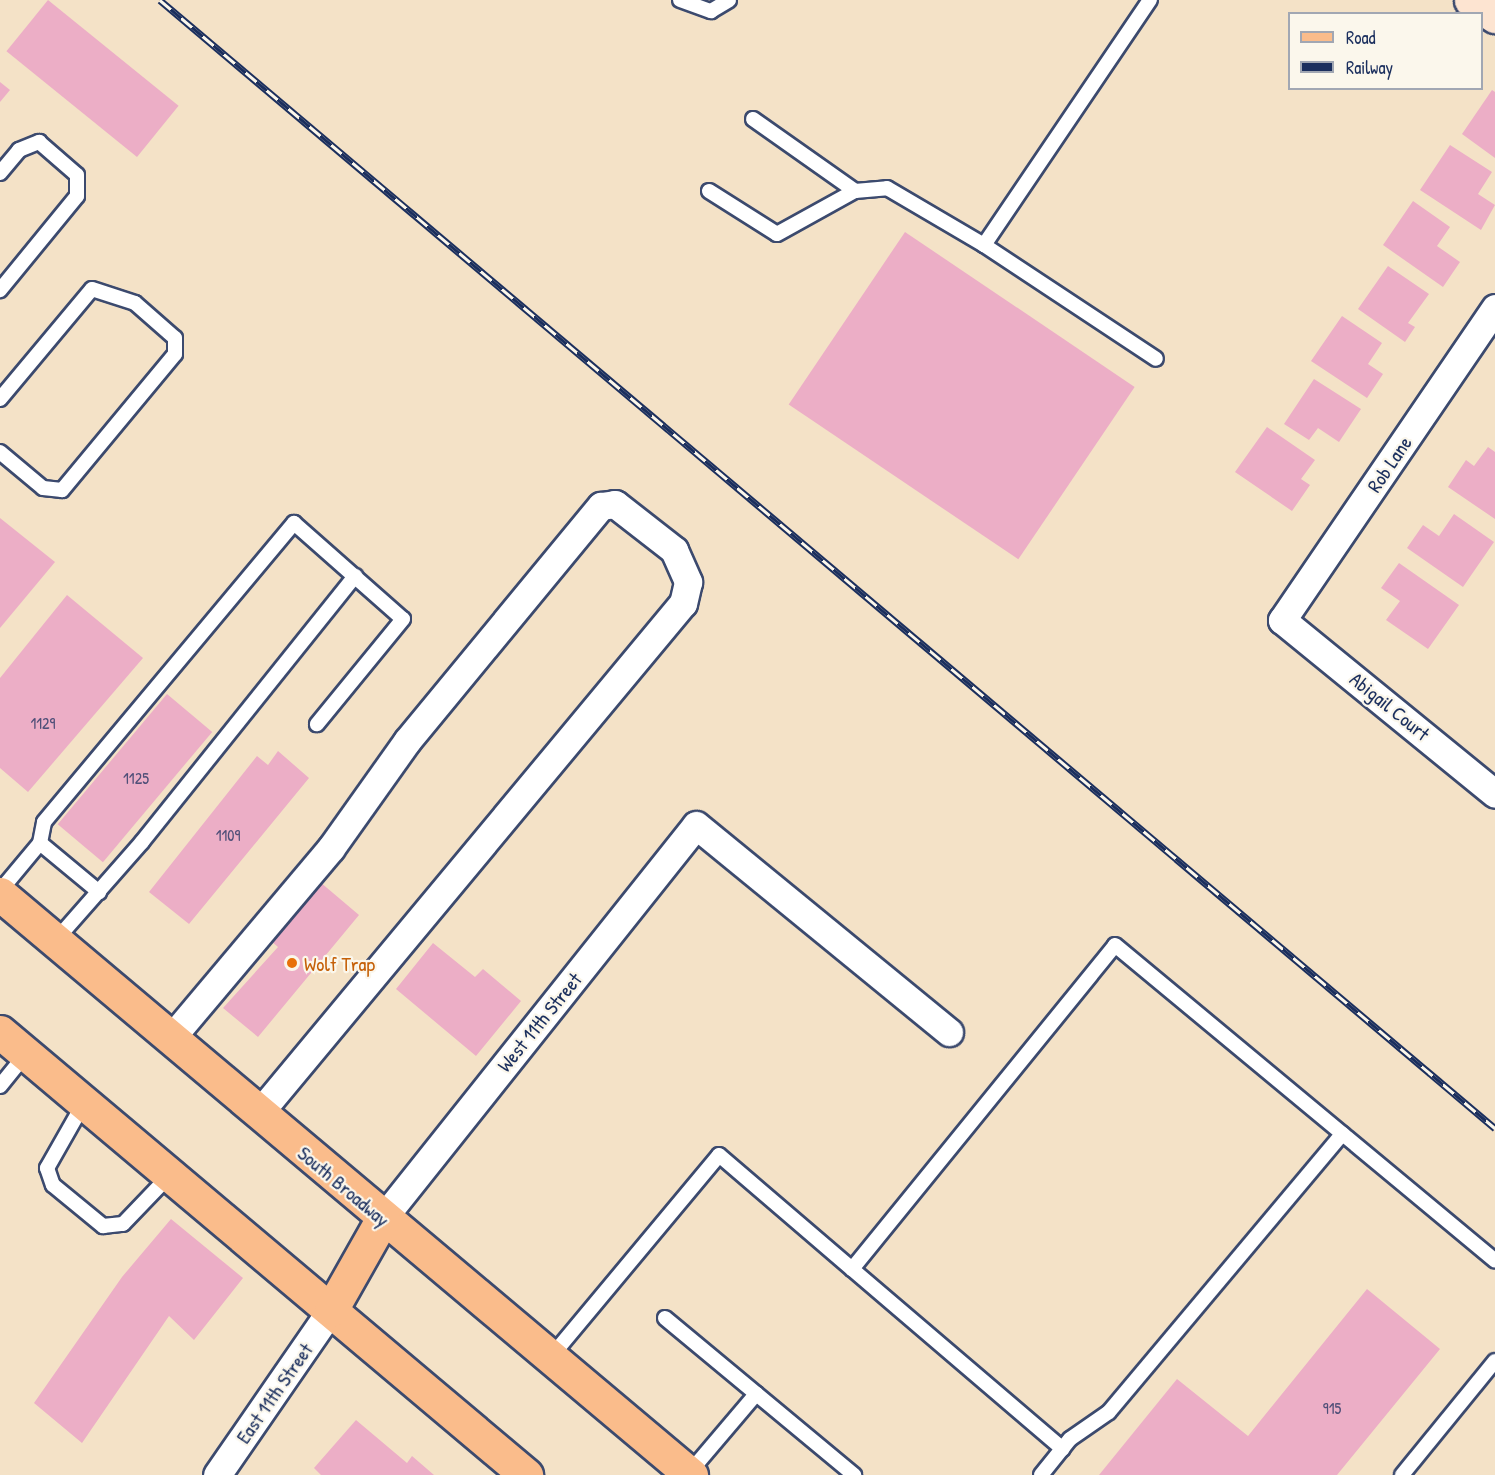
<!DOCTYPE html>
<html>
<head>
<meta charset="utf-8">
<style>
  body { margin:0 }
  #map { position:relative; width:1495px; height:1475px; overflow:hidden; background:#f4e2c7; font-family:"Patrick Hand",sans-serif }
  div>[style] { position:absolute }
  .building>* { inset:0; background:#ecaec6; transform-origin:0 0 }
  .roads { filter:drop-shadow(2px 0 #3c4a6e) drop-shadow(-2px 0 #3c4a6e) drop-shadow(0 2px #3c4a6e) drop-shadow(0 -2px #3c4a6e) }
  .lane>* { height:14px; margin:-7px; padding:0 7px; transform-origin:7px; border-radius:7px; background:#fff }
  .street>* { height:27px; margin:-13.5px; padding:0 13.5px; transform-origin:13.5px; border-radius:13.5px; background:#fff }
  .secondary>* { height:33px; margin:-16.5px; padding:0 16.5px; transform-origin:16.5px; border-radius:16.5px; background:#fde4d1 }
  .primary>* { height:33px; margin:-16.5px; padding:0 16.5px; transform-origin:16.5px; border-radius:16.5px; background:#fabc8b }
  .rail>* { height:7px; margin-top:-3.5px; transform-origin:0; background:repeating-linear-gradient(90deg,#fbf7ec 0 14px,#1b2f5e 0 28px); box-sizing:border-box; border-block:2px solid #1b2f5e }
  .dots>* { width:16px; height:16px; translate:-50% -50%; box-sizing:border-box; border:3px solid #fbf7ec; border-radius:50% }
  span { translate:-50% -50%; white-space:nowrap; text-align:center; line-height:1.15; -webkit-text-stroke:4.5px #fbf7ec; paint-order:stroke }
  .number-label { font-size:16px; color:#4f4f78 }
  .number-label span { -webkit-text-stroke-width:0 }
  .street-label { font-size:20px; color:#1b2f5e }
  .food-label { font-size:20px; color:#c56008 }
  .left { translate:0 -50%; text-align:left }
  .legend { position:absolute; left:1288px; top:12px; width:195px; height:78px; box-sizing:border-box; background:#fbf7ec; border:2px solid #a1a7b3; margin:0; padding:8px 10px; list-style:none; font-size:18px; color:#1b2f5e }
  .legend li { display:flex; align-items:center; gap:12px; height:30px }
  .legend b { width:30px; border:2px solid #a1a7b3 }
</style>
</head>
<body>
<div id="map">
  <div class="building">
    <div style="left:48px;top:0;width:168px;height:66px;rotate:39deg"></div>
    <div style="clip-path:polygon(0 82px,10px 90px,0 102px)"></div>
    <div style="clip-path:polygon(1492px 90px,1495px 92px,1495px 158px,1462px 134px)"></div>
    <div style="clip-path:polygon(1450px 145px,1492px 172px,1478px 194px,1495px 205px,1481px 230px,1420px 190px)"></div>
    <div style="clip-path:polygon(1413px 201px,1450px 227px,1437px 246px,1460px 262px,1443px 287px,1383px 245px)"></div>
    <div style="left:905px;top:232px;width:277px;height:208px;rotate:34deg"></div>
    <div style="clip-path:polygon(1388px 266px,1429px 294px,1408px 323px,1415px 327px,1405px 342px,1358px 309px)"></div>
    <div style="clip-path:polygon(1342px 316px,1382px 343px,1368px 364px,1383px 374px,1367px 398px,1311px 361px)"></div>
    <div style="clip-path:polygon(1314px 379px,1361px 409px,1339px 442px,1318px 428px,1309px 440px,1284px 424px)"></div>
    <div style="clip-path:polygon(1267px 427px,1315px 460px,1301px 479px,1310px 485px,1292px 511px,1235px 472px)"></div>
    <div style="clip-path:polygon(1488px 447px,1495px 452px,1495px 519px,1448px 487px,1466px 460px,1474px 466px)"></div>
    <div style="clip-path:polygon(1454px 514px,1494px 542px,1463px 587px,1407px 548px,1423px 525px,1439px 536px)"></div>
    <div style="clip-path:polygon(0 518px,55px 562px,0 628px)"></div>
    <div style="clip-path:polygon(1399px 563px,1459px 605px,1428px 649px,1386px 620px,1400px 601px,1381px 588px)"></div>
    <div style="clip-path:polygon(67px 595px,143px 658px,28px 792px,0 768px,0 678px)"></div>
    <div style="left:167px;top:694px;width:59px;height:170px;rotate:40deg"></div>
    <div style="clip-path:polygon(278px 751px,309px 778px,189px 924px,149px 892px,257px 756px,268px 765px)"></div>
    <div style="clip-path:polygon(320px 882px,359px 915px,258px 1037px,223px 1008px,278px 947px,271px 941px)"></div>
    <div style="clip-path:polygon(433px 943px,475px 977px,483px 969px,521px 1001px,476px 1056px,396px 989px)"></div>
    <div style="clip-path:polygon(171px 1219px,243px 1278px,194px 1340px,169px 1316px,82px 1443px,34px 1403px,122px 1277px)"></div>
    <div style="clip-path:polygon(1367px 1289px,1440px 1349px,1337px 1475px,1099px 1475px,1177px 1379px,1248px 1436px)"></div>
    <div style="clip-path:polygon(356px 1420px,407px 1463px,412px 1456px,434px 1475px,321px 1475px,314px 1468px)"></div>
  </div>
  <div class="roads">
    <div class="lane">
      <div style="left:680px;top:0;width:33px;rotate:20deg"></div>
      <div style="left:711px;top:11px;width:21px;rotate:-31deg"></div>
      <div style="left:753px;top:119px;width:125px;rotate:35.2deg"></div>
      <div style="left:0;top:173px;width:30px;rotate:-50deg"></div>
      <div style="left:19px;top:150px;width:22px;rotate:-22deg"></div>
      <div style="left:39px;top:142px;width:50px;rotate:41deg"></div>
      <div style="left:77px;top:175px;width:21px;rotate:90deg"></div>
      <div style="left:77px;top:196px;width:122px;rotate:129.3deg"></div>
      <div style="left:709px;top:191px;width:80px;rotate:32.3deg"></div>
      <div style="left:777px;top:234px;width:89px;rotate:-28.9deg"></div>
      <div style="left:855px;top:191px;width:32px;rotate:-5deg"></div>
      <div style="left:887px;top:188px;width:113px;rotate:30.4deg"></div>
      <div style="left:984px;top:245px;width:206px;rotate:33.5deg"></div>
      <div style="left:984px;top:245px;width:296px;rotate:-55.9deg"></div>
      <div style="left:0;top:399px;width:143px;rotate:-50.1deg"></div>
      <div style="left:92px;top:289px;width:45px;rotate:18deg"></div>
      <div style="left:135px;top:303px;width:53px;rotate:41.2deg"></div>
      <div style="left:175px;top:338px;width:16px;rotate:90deg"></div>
      <div style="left:175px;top:354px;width:177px;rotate:129.7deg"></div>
      <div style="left:62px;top:490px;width:19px;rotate:-174deg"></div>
      <div style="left:43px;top:488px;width:56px;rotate:-140.1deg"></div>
      <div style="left:40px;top:843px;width:21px;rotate:-79deg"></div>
      <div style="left:44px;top:822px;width:390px;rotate:-50.1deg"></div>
      <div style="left:294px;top:523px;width:145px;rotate:41.4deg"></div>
      <div style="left:403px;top:619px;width:136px;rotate:129.3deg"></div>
      <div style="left:0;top:891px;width:62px;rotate:-50.2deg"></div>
      <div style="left:40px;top:843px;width:77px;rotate:39.7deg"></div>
      <div style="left:55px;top:941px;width:132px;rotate:-48.7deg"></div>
      <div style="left:142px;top:842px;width:341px;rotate:-51.3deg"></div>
      <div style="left:0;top:1086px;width:41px;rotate:-50.9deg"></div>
      <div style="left:84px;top:1103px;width:75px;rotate:119.6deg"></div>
      <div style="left:47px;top:1168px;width:18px;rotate:71deg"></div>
      <div style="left:53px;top:1185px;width:65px;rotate:39.4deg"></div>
      <div style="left:103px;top:1226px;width:20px;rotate:-6deg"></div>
      <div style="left:123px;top:1224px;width:68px;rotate:-46.2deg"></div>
      <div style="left:852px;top:1269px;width:277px;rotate:40.5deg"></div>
      <div style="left:665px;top:1318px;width:246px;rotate:39.7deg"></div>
      <div style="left:550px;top:1358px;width:264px;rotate:-50.2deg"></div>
      <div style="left:719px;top:1155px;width:175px;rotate:40.6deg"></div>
      <div style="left:852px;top:1269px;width:417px;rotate:-50.9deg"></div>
      <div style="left:1115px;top:945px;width:494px;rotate:39.7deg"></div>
      <div style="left:689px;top:1473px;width:104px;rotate:-49.7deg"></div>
      <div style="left:1041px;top:1475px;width:46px;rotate:-51.1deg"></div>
      <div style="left:1070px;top:1439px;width:47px;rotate:-34.7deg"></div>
      <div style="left:1109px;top:1412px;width:363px;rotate:-50deg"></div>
      <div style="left:1402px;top:1475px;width:147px;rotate:-50.8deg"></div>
    </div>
    <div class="street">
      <div style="left:1495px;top:308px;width:378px;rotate:124.3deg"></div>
      <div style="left:1282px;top:620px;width:275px;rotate:39.2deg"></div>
      <div style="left:171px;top:1038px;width:248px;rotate:-49.9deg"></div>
      <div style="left:331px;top:848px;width:131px;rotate:-54.6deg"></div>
      <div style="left:407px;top:741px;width:305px;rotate:-50.5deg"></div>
      <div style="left:601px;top:506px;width:14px;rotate:-8deg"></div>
      <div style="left:615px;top:504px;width:75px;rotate:37.9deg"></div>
      <div style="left:674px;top:550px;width:35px;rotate:66deg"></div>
      <div style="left:688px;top:582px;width:22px;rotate:103deg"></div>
      <div style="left:683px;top:603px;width:663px;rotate:129.74deg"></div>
      <div style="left:383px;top:1218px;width:502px;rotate:-51.46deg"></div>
      <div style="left:696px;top:825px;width:327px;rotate:39.3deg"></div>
      <div style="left:217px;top:1475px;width:201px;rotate:-55.4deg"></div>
    </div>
    <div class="secondary">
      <div style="left:1471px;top:0;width:29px;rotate:34deg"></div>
    </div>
    <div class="primary">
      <div style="left:0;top:894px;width:903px;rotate:40.06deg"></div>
      <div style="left:0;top:1032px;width:688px;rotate:40.1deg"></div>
      <div style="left:331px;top:1310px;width:106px;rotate:-60.5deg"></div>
    </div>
  </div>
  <div class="rail">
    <div style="left:160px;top:0;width:1748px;rotate:40.2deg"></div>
  </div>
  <div class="dots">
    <div style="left:292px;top:963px;background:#e8710a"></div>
  </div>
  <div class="number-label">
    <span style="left:43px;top:723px">1129</span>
    <span style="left:136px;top:778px">1125</span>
    <span style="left:228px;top:835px">1109</span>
    <span style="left:1332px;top:1408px">915</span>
  </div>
  <div class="street-label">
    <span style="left:1389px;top:464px;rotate:-56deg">Rob Lane</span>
    <span style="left:1390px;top:706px;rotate:39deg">Abigail Court</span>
    <span style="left:539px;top:1022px;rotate:-51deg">West 11th Street</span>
    <span style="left:344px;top:1186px;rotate:40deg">South Broadway</span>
    <span style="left:274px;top:1393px;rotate:-55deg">East 11th Street</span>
  </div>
  <div class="food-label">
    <span class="left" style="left:304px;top:963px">Wolf Trap</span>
  </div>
  <ul class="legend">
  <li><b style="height:8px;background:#fabc8b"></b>Road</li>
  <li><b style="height:8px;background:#1b2f5e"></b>Railway</li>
  </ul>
</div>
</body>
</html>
